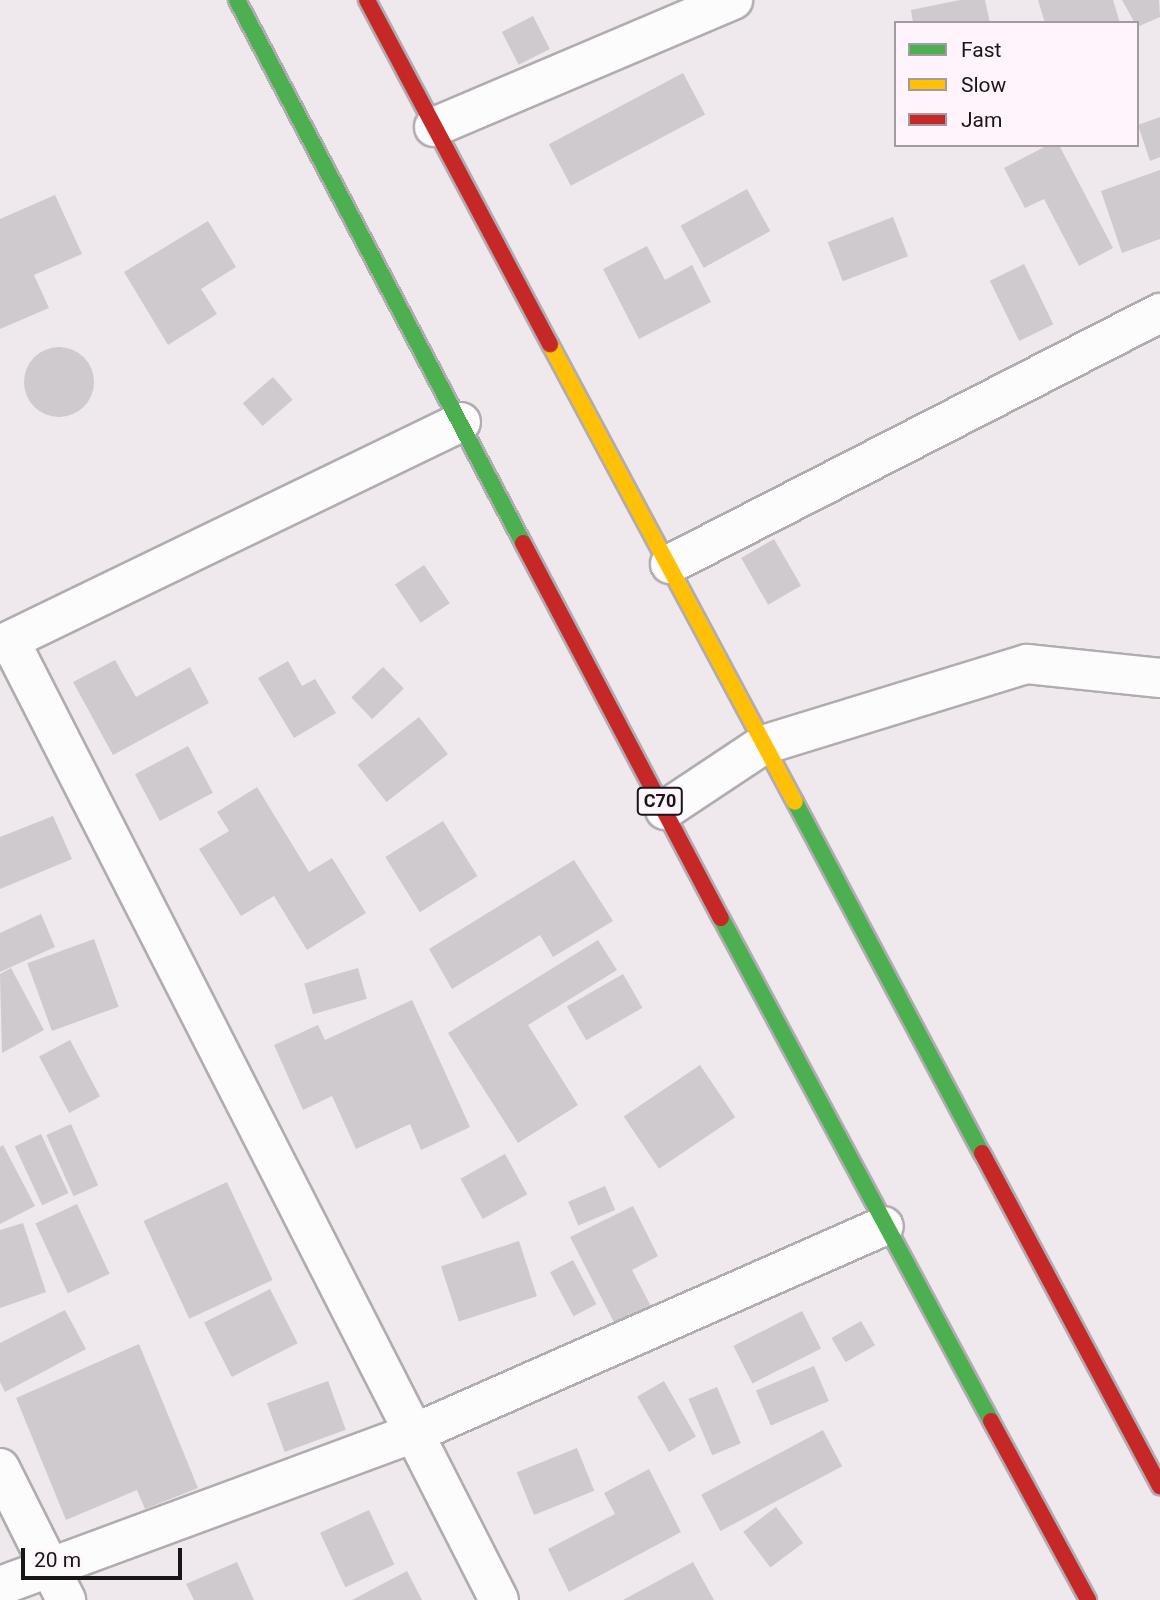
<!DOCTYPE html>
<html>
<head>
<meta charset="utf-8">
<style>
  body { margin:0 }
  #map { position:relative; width:1160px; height:1600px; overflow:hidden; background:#efe9ee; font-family:Roboto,sans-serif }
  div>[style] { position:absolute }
  .building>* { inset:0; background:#cecacd; transform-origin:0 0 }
  .round { border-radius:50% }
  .roads { filter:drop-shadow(2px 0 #b1acb0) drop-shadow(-2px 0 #b1acb0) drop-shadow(0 2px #b1acb0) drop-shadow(0 -2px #b1acb0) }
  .street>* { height:38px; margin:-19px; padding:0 19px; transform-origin:19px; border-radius:19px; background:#fdfcfc }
  .fast>* { height:16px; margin:-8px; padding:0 8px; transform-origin:8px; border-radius:8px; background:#4caf50 }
  .slow>* { height:16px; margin:-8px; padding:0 8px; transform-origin:8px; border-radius:8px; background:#ffc107 }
  .jam>* { height:16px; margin:-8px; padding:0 8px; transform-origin:8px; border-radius:8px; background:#c62828 }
  span { translate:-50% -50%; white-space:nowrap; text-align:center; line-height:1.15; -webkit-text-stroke:6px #fff3fc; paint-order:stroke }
  .shield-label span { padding:2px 5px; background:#fff3fc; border:2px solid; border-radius:5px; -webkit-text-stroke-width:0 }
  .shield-label { font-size:18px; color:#191618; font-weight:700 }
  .legend { position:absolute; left:894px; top:21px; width:245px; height:126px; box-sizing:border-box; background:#fff3fc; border:2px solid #a39ba1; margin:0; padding:9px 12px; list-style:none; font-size:21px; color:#191618 }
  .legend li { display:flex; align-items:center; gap:14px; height:35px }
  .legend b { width:35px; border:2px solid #a39ba1 }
  .scale { position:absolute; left:21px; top:1548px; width:161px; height:32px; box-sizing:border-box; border:4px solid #191618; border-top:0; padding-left:9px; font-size:21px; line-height:24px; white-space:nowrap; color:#191618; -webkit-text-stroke:5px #fff3fc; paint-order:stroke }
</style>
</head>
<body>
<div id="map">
  <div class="building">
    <div style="clip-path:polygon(960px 0,985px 0,990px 23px,913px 23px,911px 10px)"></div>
    <div style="clip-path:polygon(1038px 0,1113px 0,1120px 23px,1045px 23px)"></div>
    <div style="clip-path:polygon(1122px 0,1159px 0,1160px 17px,1137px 27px)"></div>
    <div style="left:533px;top:16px;width:37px;height:35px;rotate:63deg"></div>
    <div style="left:683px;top:73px;width:47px;height:152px;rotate:62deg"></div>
    <div style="clip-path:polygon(1160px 117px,1160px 157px,1150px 161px,1138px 125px)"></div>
    <div style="clip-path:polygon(1048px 145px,1059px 145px,1113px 248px,1079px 266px,1044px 199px,1025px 208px,1004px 168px)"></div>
    <div style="clip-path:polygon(1160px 170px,1160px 239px,1122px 253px,1101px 191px)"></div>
    <div style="left:747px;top:189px;width:48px;height:76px;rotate:61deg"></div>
    <div style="clip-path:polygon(55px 195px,82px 254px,34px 275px,49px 308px,0 329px,0 219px)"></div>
    <div style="left:893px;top:217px;width:42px;height:70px;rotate:69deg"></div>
    <div style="clip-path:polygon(208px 221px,236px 267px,201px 289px,217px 314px,168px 345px,124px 272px)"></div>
    <div style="clip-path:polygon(647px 246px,665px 280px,692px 265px,711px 302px,639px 339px,603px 269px)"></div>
    <div style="left:1024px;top:264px;width:67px;height:38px;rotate:64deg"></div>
    <div class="round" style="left:24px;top:347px;width:70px;height:70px"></div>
    <div style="left:273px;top:377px;width:30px;height:40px;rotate:49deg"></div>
    <div style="left:774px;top:539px;width:54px;height:38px;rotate:60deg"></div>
    <div style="left:424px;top:565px;width:46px;height:35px;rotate:56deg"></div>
    <div style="clip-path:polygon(115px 660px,136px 697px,190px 667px,209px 703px,113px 755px,73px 682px)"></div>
    <div style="clip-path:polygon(288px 661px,302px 686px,315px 679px,336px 713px,294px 738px,258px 678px)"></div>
    <div style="left:383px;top:667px;width:30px;height:44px;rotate:46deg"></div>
    <div style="left:419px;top:717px;width:47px;height:78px;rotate:52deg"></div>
    <div style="left:188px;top:746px;width:53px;height:60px;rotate:62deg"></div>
    <div style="clip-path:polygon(257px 787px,309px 872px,332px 858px,366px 913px,307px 950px,274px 896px,241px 916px,199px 849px,229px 831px,217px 812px)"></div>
    <div style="clip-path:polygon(53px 816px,72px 859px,0 889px,0 837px)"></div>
    <div style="left:443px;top:821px;width:65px;height:68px;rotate:58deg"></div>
    <div style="clip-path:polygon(574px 860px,613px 921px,553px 957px,540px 935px,452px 989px,429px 949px)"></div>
    <div style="clip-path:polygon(41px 914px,55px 947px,0 972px,0 933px)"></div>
    <div style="left:94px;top:939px;width:72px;height:71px;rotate:70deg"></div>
    <div style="clip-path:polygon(598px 940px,617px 970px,528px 1025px,578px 1105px,518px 1143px,448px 1033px)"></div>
    <div style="clip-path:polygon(11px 968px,44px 1030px,2px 1053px,0 974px)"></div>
    <div style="left:358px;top:968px;width:32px;height:56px;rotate:74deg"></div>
    <div style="left:623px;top:974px;width:39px;height:65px;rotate:60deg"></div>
    <div style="clip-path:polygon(412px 1000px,470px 1127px,421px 1150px,410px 1124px,356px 1149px,332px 1096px,303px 1110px,274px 1045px,318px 1025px,325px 1040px)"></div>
    <div style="left:70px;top:1040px;width:64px;height:35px;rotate:62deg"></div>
    <div style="left:700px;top:1065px;width:63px;height:92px;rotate:56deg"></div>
    <div style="left:71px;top:1124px;width:67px;height:27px;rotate:66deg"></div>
    <div style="left:41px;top:1134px;width:65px;height:29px;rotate:65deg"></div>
    <div style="clip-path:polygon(3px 1145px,35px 1206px,0 1224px,0 1147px)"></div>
    <div style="left:505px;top:1154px;width:46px;height:51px;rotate:61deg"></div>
    <div style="left:227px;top:1182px;width:108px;height:92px;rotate:65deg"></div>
    <div style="left:605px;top:1186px;width:26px;height:40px;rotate:67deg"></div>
    <div style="left:77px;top:1204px;width:77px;height:46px;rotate:65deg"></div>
    <div style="clip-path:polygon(633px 1206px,658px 1256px,632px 1270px,654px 1312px,618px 1330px,570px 1237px)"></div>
    <div style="clip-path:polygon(23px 1223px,46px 1292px,0 1308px,0 1230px)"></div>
    <div style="left:519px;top:1241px;width:58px;height:82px;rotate:72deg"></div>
    <div style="left:573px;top:1260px;width:50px;height:26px;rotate:62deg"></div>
    <div style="left:270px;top:1289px;width:61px;height:74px;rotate:63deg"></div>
    <div style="clip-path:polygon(65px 1310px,86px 1349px,5px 1392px,0 1382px,0 1343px)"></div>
    <div style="left:802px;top:1311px;width:42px;height:77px;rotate:63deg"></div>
    <div style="left:861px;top:1321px;width:28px;height:34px;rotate:60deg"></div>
    <div style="clip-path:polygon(139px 1344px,198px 1488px,145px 1509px,137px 1490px,66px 1520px,16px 1398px)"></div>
    <div style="left:814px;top:1366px;width:38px;height:63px;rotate:67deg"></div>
    <div style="left:328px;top:1381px;width:52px;height:65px;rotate:70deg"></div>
    <div style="left:664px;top:1381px;width:64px;height:31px;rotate:60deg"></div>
    <div style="left:717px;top:1387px;width:61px;height:31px;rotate:67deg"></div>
    <div style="left:823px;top:1430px;width:41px;height:138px;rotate:62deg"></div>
    <div style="left:577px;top:1448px;width:46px;height:65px;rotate:68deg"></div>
    <div style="clip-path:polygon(649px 1469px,681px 1532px,569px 1592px,548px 1549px,615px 1514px,604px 1493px)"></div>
    <div style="left:776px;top:1507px;width:45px;height:41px;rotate:53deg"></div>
    <div style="left:369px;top:1510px;width:60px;height:54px;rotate:65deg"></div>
    <div style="clip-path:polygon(237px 1562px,254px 1600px,194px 1600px,186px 1584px)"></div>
    <div style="clip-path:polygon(693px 1562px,714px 1600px,623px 1600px)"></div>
    <div style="clip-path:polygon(407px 1571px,422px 1600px,352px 1600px)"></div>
  </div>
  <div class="roads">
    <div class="street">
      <div style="left:434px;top:127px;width:325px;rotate:-23deg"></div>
      <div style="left:670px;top:564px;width:551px;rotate:-27.12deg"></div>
      <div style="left:10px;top:641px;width:1076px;rotate:62.98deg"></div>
      <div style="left:0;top:645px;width:512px;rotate:-25.81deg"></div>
      <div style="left:665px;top:810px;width:118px;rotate:-33.6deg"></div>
      <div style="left:763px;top:745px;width:276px;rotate:-17.1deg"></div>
      <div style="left:1027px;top:664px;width:134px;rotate:6deg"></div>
      <div style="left:0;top:1468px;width:148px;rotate:63.4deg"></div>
      <div style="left:0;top:1586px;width:445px;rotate:-20.3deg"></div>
      <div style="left:417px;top:1432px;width:510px;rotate:-23.8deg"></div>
    </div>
    <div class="fast">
      <div style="left:237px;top:0;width:614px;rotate:62.22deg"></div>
      <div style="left:795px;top:802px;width:398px;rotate:62deg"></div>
      <div style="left:721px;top:918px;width:571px;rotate:61.77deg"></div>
    </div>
    <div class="slow">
      <div style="left:550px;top:344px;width:519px;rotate:61.86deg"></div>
    </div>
    <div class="jam">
      <div style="left:367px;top:0;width:390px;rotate:62deg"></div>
      <div style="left:523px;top:543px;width:424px;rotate:62.2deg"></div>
      <div style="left:982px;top:1153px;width:378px;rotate:61.9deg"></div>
      <div style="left:991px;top:1421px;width:204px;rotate:61.5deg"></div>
    </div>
  </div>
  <div class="shield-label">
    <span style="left:660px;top:801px">C70</span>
  </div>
  <ul class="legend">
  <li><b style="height:9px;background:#4caf50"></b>Fast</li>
  <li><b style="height:9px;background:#ffc107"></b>Slow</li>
  <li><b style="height:9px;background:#c62828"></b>Jam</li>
  </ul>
  <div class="scale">20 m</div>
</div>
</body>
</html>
